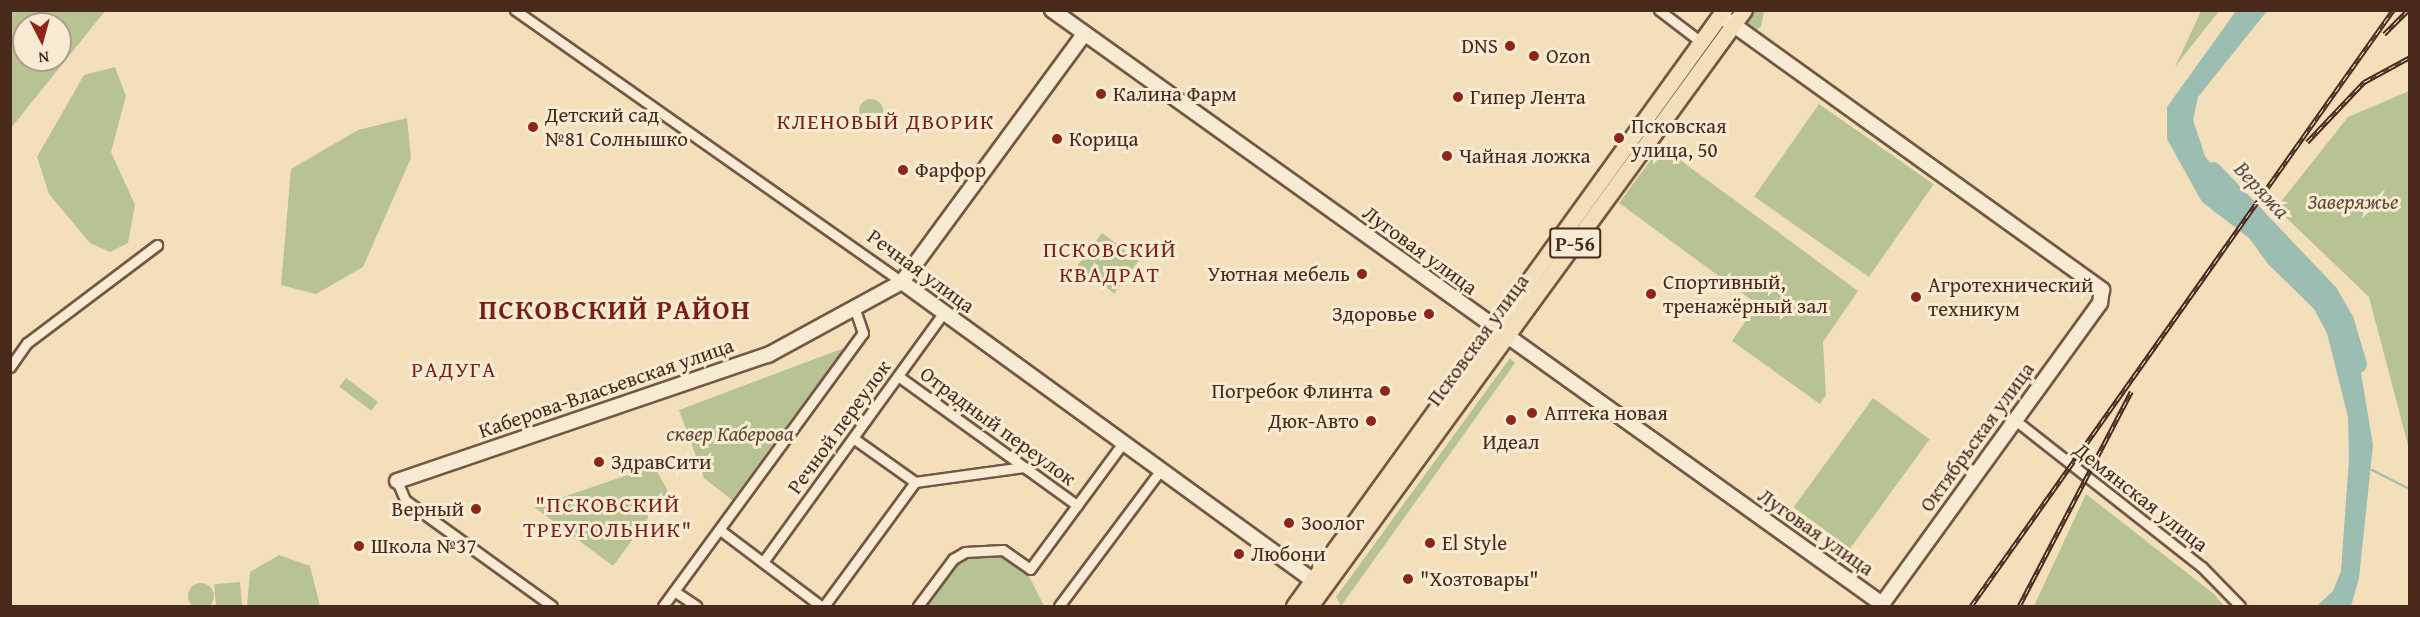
<!DOCTYPE html>
<html>
<head>
<meta charset="utf-8">
<style>
  body { margin:0 }
  #map { position:relative; width:2420px; height:617px; overflow:hidden; background:#f3e0bb; font-family:"Gentium Book Plus",serif }
  div>[style] { position:absolute }
  .green>* { inset:0; background:#b7c393; transform-origin:0 0 }
  .round { border-radius:50% }
  .water>* { inset:0; background:#9bbdb2 }
  .stream>* { height:2px; margin:-1px; padding:0 1px; transform-origin:1px; border-radius:1px; background:#9bbdb2 }
  .river>* { height:15px; margin:-7.5px; padding:0 7.5px; transform-origin:7.5px; border-radius:7.5px; background:#9bbdb2 }
  .roads { filter:drop-shadow(2px 0 #745744) drop-shadow(-2px 0 #745744) drop-shadow(0 2px #745744) drop-shadow(0 -2px #745744) }
  .street>* { height:9px; margin:-4.5px; padding:0 4.5px; transform-origin:4.5px; border-radius:4.5px; background:#f7ebd3 }
  .secondary>* { height:14px; margin:-7px; padding:0 7px; transform-origin:7px; border-radius:7px; background:#f7ebd3 }
  .primary>* { height:15px; margin:-7.5px; padding:0 7.5px; transform-origin:7.5px; border-radius:7.5px; background:#f3e0bb }
  .rail>* { height:4.5px; margin-top:-2.25px; transform-origin:0; background:repeating-linear-gradient(90deg,#f7ebd3 0 7px,#49291c 0 14px); box-sizing:border-box; border-block:2px solid #49291c }
  .dots>* { width:16px; height:16px; translate:-50% -50%; box-sizing:border-box; border:3px solid #f7ebd3; border-radius:50% }
  span { translate:-50% -50%; white-space:nowrap; text-align:center; line-height:1.15; -webkit-text-stroke:6px #f7ebd3; paint-order:stroke }
  .shield-label span { padding:2px 4px; background:#f7ebd3; border:2px solid; border-radius:4px; -webkit-text-stroke-width:0 }
  .shield-label { font-size:20px; color:#49291c; font-weight:700 }
  .poi-label { font-size:21px; color:#49291c }
  .right { translate:-100% -50%; text-align:right }
  .left { translate:0 -50%; text-align:left }
  .park-label { font-size:21px; color:#5f4834; font-style:italic }
  .street-label { font-size:21px; color:#49291c }
  .neighbourhood-label { font-size:22px; color:#7a1f14; letter-spacing:1.5px }
  .water-label { font-size:22px; color:#5e4e42; font-style:italic }
  .district-label { font-size:27px; color:#7a1f14; font-weight:700; letter-spacing:1.5px }
  .frame { position:absolute; inset:0; border:12px solid #49291c; pointer-events:none }
  .north { position:absolute; left:12px; top:12px; width:60px; height:60px; box-sizing:border-box; background:#f7ebd3; border:2px solid #b19d8a; border-radius:50%; rotate:174deg; font-size:16px; font-weight:700; line-height:24px; text-align:center; color:#49291c }
  .north::after { content:''; display:block; margin:auto; width:21px; height:27px; background:#8f2418; clip-path:polygon(50% 0,100% 100%,50% 72%,0 100%) }
</style>
</head>
<body>
<div id="map">
  <div class="green">
    <div style="clip-path:polygon(evenodd,11px 10px,105px 11px,11px 128px,10px 11px,11px 10px,24px 24px,60px 24px,60px 60px,24px 60px,24px 24px)"></div>
    <div style="clip-path:polygon(1753px 11px,1764px 11px,1761px 27px,1753px 32px,1744px 25px)"></div>
    <div style="clip-path:polygon(2201px 11px,2219px 11px,2175px 67px)"></div>
    <div style="clip-path:polygon(115px 67px,126px 96px,111px 152px,135px 205px,128px 243px,110px 252px,90px 243px,49px 194px,37px 157px,84px 75px)"></div>
    <div style="clip-path:polygon(2409px 91px,2409px 449px,2369px 297px,2276px 208px,2348px 117px)"></div>
    <div class="round" style="left:859px;top:99px;width:24px;height:24px"></div>
    <div style="left:1819px;top:104px;width:140px;height:113px;rotate:35deg"></div>
    <div style="clip-path:polygon(407px 118px,411px 158px,363px 267px,316px 294px,281px 285px,291px 169px,358px 130px)"></div>
    <div style="clip-path:polygon(1661px 146px,1858px 291px,1823px 342px,1826px 395px,1820px 404px,1732px 341px,1757px 304px,1619px 203px)"></div>
    <div style="left:1102px;top:233px;width:46px;height:41px;rotate:37deg"></div>
    <div style="clip-path:polygon(844px 348px,732px 500px,704px 478px,679px 410px)"></div>
    <div style="clip-path:polygon(1510px 358px,1515px 363px,1341px 606px,1336px 597px)"></div>
    <div style="left:346px;top:378px;width:40px;height:11px;rotate:37deg"></div>
    <div style="left:1873px;top:398px;width:70px;height:135px;rotate:36deg"></div>
    <div style="clip-path:polygon(654px 466px,668px 491px,613px 566px,534px 507px)"></div>
    <div style="clip-path:polygon(2086px 494px,2214px 594px,2224px 606px,2034px 606px)"></div>
    <div style="clip-path:polygon(279px 555px,310px 566px,320px 606px,247px 606px,250px 572px)"></div>
    <div style="clip-path:polygon(1000px 555px,1027px 572px,1044px 606px,923px 606px,956px 561px)"></div>
    <div style="left:240px;top:582px;width:24px;height:26px;rotate:85deg"></div>
    <div class="round" style="left:188px;top:583px;width:26px;height:26px"></div>
  </div>
  <div class="water">
    <div style="clip-path:polygon(2236px 11px,2267px 11px,2198px 97px,2193px 120px,2205px 156px,2225px 184px,2323px 288px,2357px 349px,2373px 445px,2359px 578px,2351px 606px,2317px 606px,2333px 591px,2341px 571px,2349px 459px,2348px 417px,2327px 333px,2314px 309px,2268px 264px,2249px 238px,2202px 202px,2167px 139px,2167px 107px)"></div>
  </div>
  <div class="stream">
    <div style="left:2372px;top:470px;width:42px;rotate:26.6deg"></div>
  </div>
  <div class="river">
    <div style="left:2213px;top:169px;width:170px;rotate:46.4deg"></div>
    <div style="left:2330px;top:292px;width:32px;rotate:60deg"></div>
    <div style="left:2346px;top:320px;width:46px;rotate:73.5deg"></div>
  </div>
  <div class="roads">
    <div class="street">
      <div style="left:515px;top:10px;width:473px;rotate:35.1deg"></div>
      <div style="left:1659px;top:10px;width:53px;rotate:37.3deg"></div>
      <div style="left:10px;top:367px;width:29px;rotate:-55deg"></div>
      <div style="left:27px;top:343px;width:163px;rotate:-37deg"></div>
      <div style="left:898px;top:376px;width:221px;rotate:35.8deg"></div>
      <div style="left:2015px;top:420px;width:238px;rotate:38.2deg"></div>
      <div style="left:2202px;top:567px;width:54px;rotate:45.7deg"></div>
      <div style="left:853px;top:438px;width:76px;rotate:35.4deg"></div>
      <div style="left:397px;top:481px;width:21px;rotate:67deg"></div>
      <div style="left:405px;top:500px;width:181px;rotate:35.8deg"></div>
      <div style="left:720px;top:530px;width:126px;rotate:37deg"></div>
      <div style="left:763px;top:562px;width:307px;rotate:-54.1deg"></div>
      <div style="left:674px;top:591px;width:27px;rotate:34deg"></div>
      <div style="left:663px;top:606px;width:338px;rotate:-53.8deg"></div>
      <div style="left:863px;top:333px;width:24px;rotate:-109deg"></div>
      <div style="left:824px;top:606px;width:154px;rotate:-53.7deg"></div>
      <div style="left:915px;top:482px;width:110px;rotate:-7.8deg"></div>
      <div style="left:918px;top:606px;width:59px;rotate:-53.3deg"></div>
      <div style="left:953px;top:559px;width:14px;rotate:-30deg"></div>
      <div style="left:965px;top:552px;width:38px;rotate:-3deg"></div>
      <div style="left:1003px;top:550px;width:33px;rotate:35deg"></div>
      <div style="left:1030px;top:569px;width:155px;rotate:-53.6deg"></div>
      <div style="left:1059px;top:606px;width:169px;rotate:-53.2deg"></div>
    </div>
    <div class="secondary">
      <div style="left:1052px;top:10px;width:1021px;rotate:35.59deg"></div>
      <div style="left:1724px;top:18px;width:466px;rotate:35.7deg"></div>
      <div style="left:2102px;top:290px;width:13px;rotate:99deg"></div>
      <div style="left:2100px;top:303px;width:374px;rotate:125.9deg"></div>
      <div style="left:902px;top:282px;width:505px;rotate:35.99deg"></div>
      <div style="left:397px;top:481px;width:392px;rotate:-18.8deg"></div>
      <div style="left:768px;top:355px;width:153px;rotate:-28.6deg"></div>
      <div style="left:902px;top:282px;width:308px;rotate:-53.7deg"></div>
    </div>
    <div class="primary">
      <div style="left:1294px;top:606px;width:735px;rotate:-54.19deg"></div>
      <div style="left:1310px;top:606px;width:737px;rotate:-53.94deg"></div>
    </div>
  </div>
  <div class="rail">
    <div style="left:2384px;top:34px;width:34px;rotate:-45deg"></div>
    <div style="left:2307px;top:142px;width:83px;rotate:-46.5deg"></div>
    <div style="left:2364px;top:82px;width:52px;rotate:-28.5deg"></div>
    <div style="left:1971px;top:606px;width:730px;rotate:-54.7deg"></div>
    <div style="left:2019px;top:606px;width:242px;rotate:-62.4deg"></div>
  </div>
  <div class="dots">
    <div style="left:1510px;top:46px;background:#8f2418"></div>
    <div style="left:1534px;top:56px;background:#8f2418"></div>
    <div style="left:1101px;top:94px;background:#8f2418"></div>
    <div style="left:1458px;top:97px;background:#8f2418"></div>
    <div style="left:533px;top:127px;background:#8f2418"></div>
    <div style="left:1619px;top:138px;background:#8f2418"></div>
    <div style="left:1057px;top:139px;background:#8f2418"></div>
    <div style="left:1447px;top:156px;background:#8f2418"></div>
    <div style="left:903px;top:170px;background:#8f2418"></div>
    <div style="left:1362px;top:274px;background:#8f2418"></div>
    <div style="left:1651px;top:294px;background:#8f2418"></div>
    <div style="left:1916px;top:297px;background:#8f2418"></div>
    <div style="left:1429px;top:314px;background:#8f2418"></div>
    <div style="left:1385px;top:391px;background:#8f2418"></div>
    <div style="left:1532px;top:413px;background:#8f2418"></div>
    <div style="left:1511px;top:420px;background:#8f2418"></div>
    <div style="left:1371px;top:421px;background:#8f2418"></div>
    <div style="left:599px;top:462px;background:#8f2418"></div>
    <div style="left:476px;top:509px;background:#8f2418"></div>
    <div style="left:1289px;top:523px;background:#8f2418"></div>
    <div style="left:1430px;top:543px;background:#8f2418"></div>
    <div style="left:359px;top:546px;background:#8f2418"></div>
    <div style="left:1239px;top:554px;background:#8f2418"></div>
    <div style="left:1408px;top:579px;background:#8f2418"></div>
  </div>
  <div class="shield-label">
    <span style="left:1575px;top:243px">Р-56</span>
  </div>
  <div class="poi-label">
    <span class="right" style="left:1498px;top:46px">DNS</span>
    <span class="left" style="left:1546px;top:56px">Ozon</span>
    <span class="left" style="left:1113px;top:94px">Калина Фарм</span>
    <span class="left" style="left:1470px;top:97px">Гипер Лента</span>
    <span class="left" style="left:545px;top:127px">Детский сад<br>№81 Солнышко</span>
    <span class="left" style="left:1631px;top:138px">Псковская<br>улица, 50</span>
    <span class="left" style="left:1069px;top:139px">Корица</span>
    <span class="left" style="left:1459px;top:156px">Чайная ложка</span>
    <span class="left" style="left:915px;top:170px">Фарфор</span>
    <span class="right" style="left:1350px;top:274px">Уютная мебель</span>
    <span class="left" style="left:1663px;top:294px">Спортивный,<br>тренажёрный зал</span>
    <span class="left" style="left:1928px;top:297px">Агротехнический<br>техникум</span>
    <span class="right" style="left:1417px;top:314px">Здоровье</span>
    <span class="right" style="left:1373px;top:391px">Погребок Флинта</span>
    <span class="left" style="left:1544px;top:413px">Аптека новая</span>
    <span class="right" style="left:1359px;top:421px">Дюк-Авто</span>
    <span style="left:1511px;top:442px">Идеал</span>
    <span class="left" style="left:611px;top:462px">ЗдравСити</span>
    <span class="right" style="left:464px;top:509px">Верный</span>
    <span class="left" style="left:1301px;top:523px">Зоолог</span>
    <span class="left" style="left:1442px;top:543px">El Style</span>
    <span class="left" style="left:371px;top:546px">Школа №37</span>
    <span class="left" style="left:1251px;top:554px">Любони</span>
    <span class="left" style="left:1420px;top:579px">"Хозтовары"</span>
  </div>
  <div class="park-label">
    <span style="left:2353px;top:202px">Заверяжье</span>
    <span style="left:730px;top:434px">сквер Каберова</span>
  </div>
  <div class="street-label">
    <span style="left:1420px;top:250px;rotate:36deg">Луговая улица</span>
    <span style="left:921px;top:271px;rotate:36deg">Речная улица</span>
    <span style="left:1478px;top:340px;rotate:-54deg">Псковская улица</span>
    <span style="left:606px;top:388px;rotate:-19deg">Каберова-Власьевская улица</span>
    <span style="left:998px;top:426px;rotate:36deg">Отрадный переулок</span>
    <span style="left:839px;top:427px;rotate:-54deg">Речной переулок</span>
    <span style="left:1977px;top:437px;rotate:-54deg">Октябрьская улица</span>
    <span style="left:2141px;top:497px;rotate:38deg">Демянская улица</span>
    <span style="left:1816px;top:532px;rotate:35deg">Луговая улица</span>
  </div>
  <div class="neighbourhood-label">
    <span style="left:886px;top:122px">КЛЕНОВЫЙ ДВОРИК</span>
    <span style="left:1110px;top:262px">ПСКОВСКИЙ<br>КВАДРАТ</span>
    <span style="left:454px;top:370px">РАДУГА</span>
    <span style="left:608px;top:517px">"ПСКОВСКИЙ<br>ТРЕУГОЛЬНИК"</span>
  </div>
  <div class="water-label">
    <span style="left:2262px;top:190px;rotate:47deg">Веряжа</span>
  </div>
  <div class="district-label">
    <span style="left:615px;top:310px">ПСКОВСКИЙ РАЙОН</span>
  </div>
  <div class="frame"></div>
  <div class="north">N</div>
</div>
</body>
</html>
